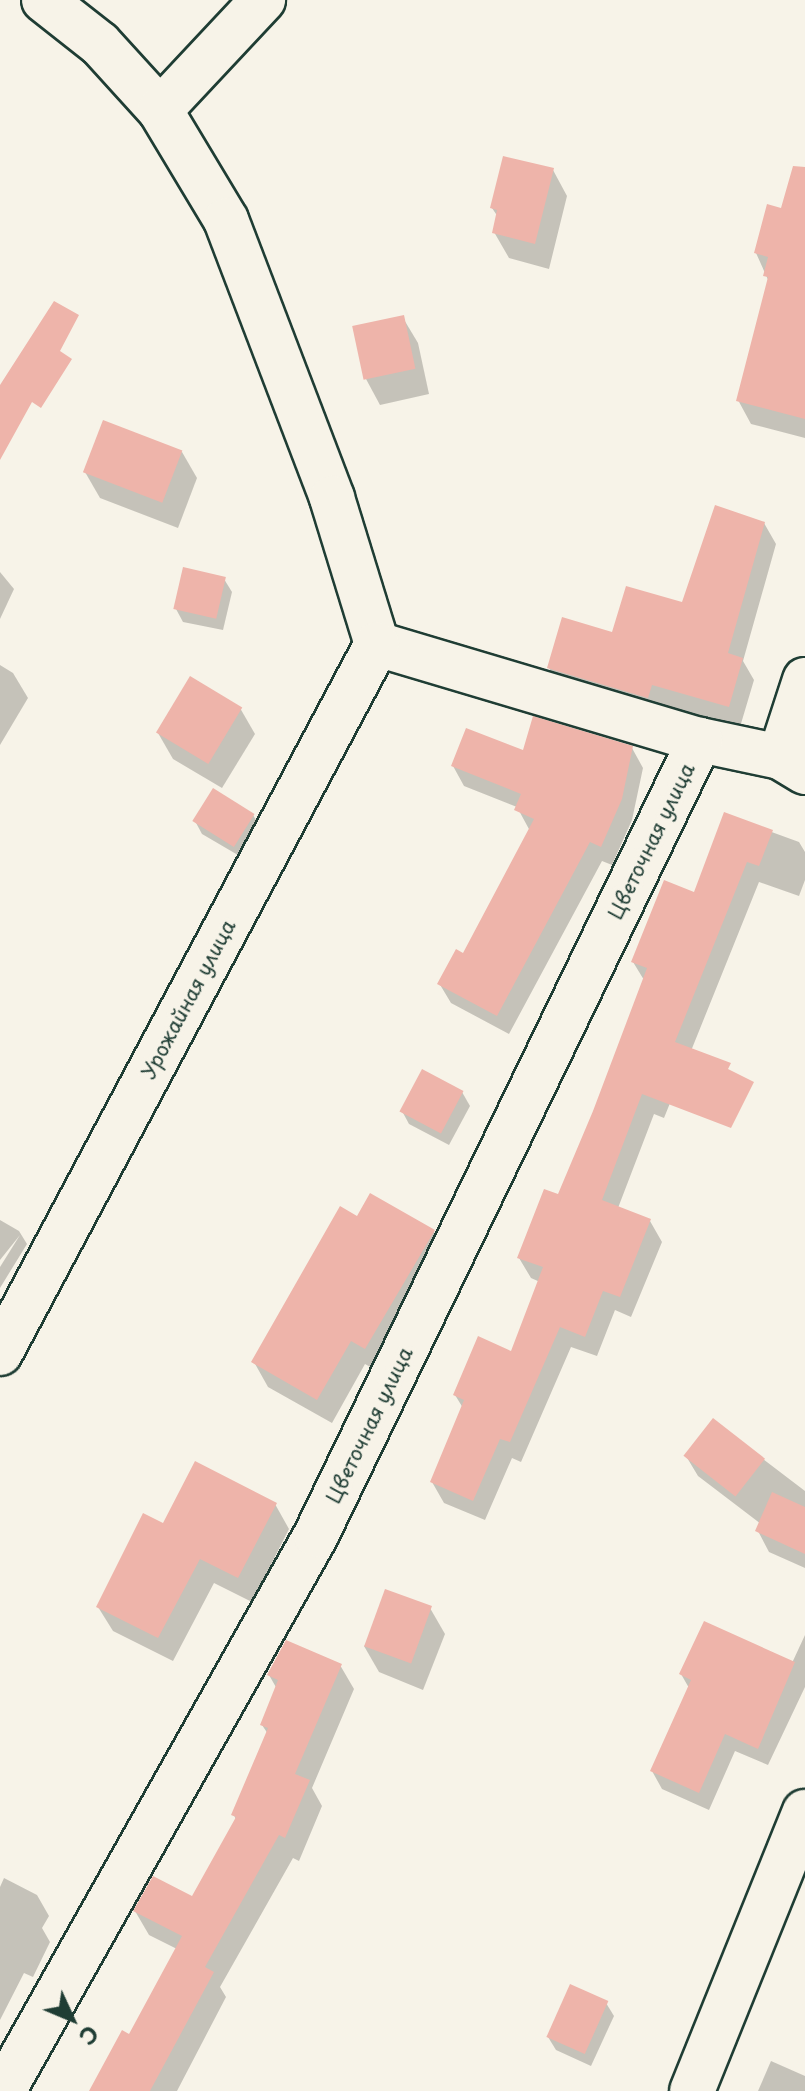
<!DOCTYPE html>
<html>
<head>
<meta charset="utf-8">
<style>
  body { margin:0 }
  #map { position:relative; width:805px; height:2091px; overflow:hidden; background:#f7f3e8; font-family:"Playpen Sans",sans-serif }
  div>[style] { position:absolute }
  .shadow>* { inset:0; background:#0003 }
  .building>* { inset:0; background:#eeb4aa; transform-origin:0 0 }
  .roads { filter:drop-shadow(2px 0 #1f3d34) drop-shadow(-2px 0 #1f3d34) drop-shadow(0 2px #1f3d34) drop-shadow(0 -2px #1f3d34) }
  .minor>* { height:44px; margin:-22px; padding:0 22px; transform-origin:22px; border-radius:22px; background:#f7f3e8 }
  span { translate:-50% -50%; white-space:nowrap; text-align:center; line-height:1.15; -webkit-text-stroke:8px #f7f3e8; paint-order:stroke }
  .street-label { font-size:20px; color:#1f3d34 }
  .north { position:absolute; left:32px; top:1979px; width:80px; height:80px; -webkit-text-stroke:6px #f7f3e8; paint-order:stroke; rotate:134deg; font-size:22px; font-weight:700; line-height:32px; text-align:center; color:#1f3d34 }
  .north::after { content:''; display:block; margin:auto; width:28px; height:36px; background:#1f3d34; clip-path:polygon(50% 0,100% 100%,50% 72%,0 100%) }
</style>
</head>
<body>
<div id="map">
  <div class="shadow">
    <div style="clip-path:polygon(553px 170px,567px 196px,549px 269px,509px 258px,494px 232px,498px 217px,492px 208px)"></div>
    <div style="clip-path:polygon(805px 216px,805px 438px,751px 424px,738px 400px,769px 282px,756px 253px)"></div>
    <div style="clip-path:polygon(403px 318px,418px 343px,429px 394px,380px 405px,366px 379px)"></div>
    <div style="clip-path:polygon(182px 452px,197px 478px,178px 528px,100px 498px,85px 472px)"></div>
    <div style="clip-path:polygon(764px 523px,776px 544px,743px 661px,754px 680px,740px 727px,663px 705px,659px 718px,562px 689px,549px 668px,683px 605px)"></div>
    <div style="clip-path:polygon(0 572px,14px 589px,0 619px)"></div>
    <div style="clip-path:polygon(224px 579px,232px 592px,223px 630px,183px 622px,176px 609px)"></div>
    <div style="clip-path:polygon(0 665px,13px 673px,28px 698px,0 745px)"></div>
    <div style="clip-path:polygon(240px 708px,255px 734px,222px 788px,173px 759px,158px 733px)"></div>
    <div style="clip-path:polygon(632px 748px,643px 768px,632px 820px,612px 865px,602px 861px,509px 1034px,451px 1003px,439px 983px,464px 955px,530px 831px,517px 807px,464px 786px,453px 766px,524px 753px)"></div>
    <div style="clip-path:polygon(253px 815px,261px 828px,243px 858px,202px 834px,195px 821px)"></div>
    <div style="clip-path:polygon(725px 815px,799px 842px,805px 852px,805px 880px,799px 896px,759px 882px,664px 1118px,654px 1114px,618px 1208px,650px 1221px,662px 1242px,631px 1317px,615px 1310px,597px 1356px,571px 1347px,521px 1462px,512px 1458px,485px 1520px,444px 1503px,432px 1482px,463px 1408px,455px 1395px,512px 1354px,540px 1282px,531px 1278px,519px 1258px,559px 1197px,594px 1112px,644px 980px,633px 962px,696px 895px)"></div>
    <div style="clip-path:polygon(462px 1092px,470px 1106px,449px 1145px,409px 1124px,402px 1111px)"></div>
    <div style="clip-path:polygon(358px 1219px,434px 1232px,448px 1256px,379px 1372px,365px 1364px,332px 1423px,268px 1387px,254px 1362px)"></div>
    <div style="clip-path:polygon(0 1220px,19px 1231px,27px 1244px,0 1288px,0 1267px,20px 1235px,0 1260px)"></div>
    <div style="clip-path:polygon(713px 1421px,805px 1491px,805px 1568px,769px 1552px,758px 1531px,761px 1524px,698px 1476px,686px 1456px)"></div>
    <div style="clip-path:polygon(275px 1504px,289px 1529px,252px 1602px,214px 1583px,173px 1661px,113px 1631px,98px 1607px,164px 1526px)"></div>
    <div style="clip-path:polygon(430px 1608px,445px 1634px,423px 1690px,379px 1672px,364px 1646px)"></div>
    <div style="clip-path:polygon(805px 1635px,805px 1687px,768px 1765px,735px 1751px,709px 1810px,662px 1789px,652px 1771px,689px 1688px,681px 1674px,792px 1663px)"></div>
    <div style="clip-path:polygon(340px 1665px,354px 1689px,312px 1788px,322px 1806px,299px 1861px,293px 1858px,220px 1987px,226px 1997px,177px 2091px,92px 2091px,130px 2037px,177px 1949px,149px 1935px,135px 1911px,192px 1899px,236px 1820px,234px 1815px,268px 1734px,262px 1725px,277px 1689px,269px 1675px)"></div>
    <div style="clip-path:polygon(4px 1878px,37px 1895px,49px 1916px,42px 1928px,50px 1942px,33px 1977px,24px 1973px,0 2020px,0 1887px)"></div>
    <div style="clip-path:polygon(606px 2003px,614px 2016px,591px 2066px,556px 2050px,548px 2037px)"></div>
    <div style="clip-path:polygon(771px 2061px,805px 2076px,805px 2091px,758px 2091px)"></div>
  </div>
  <div class="building">
    <div style="clip-path:polygon(503px 156px,554px 168px,535px 244px,492px 233px,497px 210px,490px 208px)"></div>
    <div style="clip-path:polygon(793px 166px,805px 167px,805px 419px,736px 401px,768px 277px,763px 276px,768px 257px,754px 253px,767px 204px,781px 208px)"></div>
    <div style="clip-path:polygon(54px 301px,79px 315px,60px 351px,72px 359px,41px 408px,32px 402px,0 460px,0 385px)"></div>
    <div style="left:404px;top:315px;width:55px;height:53px;rotate:78deg"></div>
    <div style="left:103px;top:420px;width:85px;height:56px;rotate:21deg"></div>
    <div style="clip-path:polygon(715px 505px,765px 522px,728px 653px,743px 658px,729px 707px,652px 685px,648px 698px,547px 668px,562px 617px,612px 632px,626px 586px,682px 602px)"></div>
    <div style="left:183px;top:567px;width:44px;height:43px;rotate:13deg"></div>
    <div style="left:190px;top:676px;width:61px;height:66px;rotate:31deg"></div>
    <div style="clip-path:polygon(533px 716px,633px 746px,622px 799px,601px 847px,590px 842px,497px 1016px,437px 984px,456px 949px,463px 953px,534px 819px,514px 810px,521px 794px,451px 766px,466px 728px,523px 750px)"></div>
    <div style="left:213px;top:788px;width:49px;height:39px;rotate:32deg"></div>
    <div style="clip-path:polygon(724px 812px,773px 830px,759px 866px,747px 862px,675px 1042px,731px 1063px,728px 1069px,754px 1082px,731px 1128px,642px 1094px,602px 1200px,651px 1219px,620px 1297px,603px 1291px,585px 1337px,560px 1327px,510px 1442px,500px 1439px,473px 1501px,430px 1482px,464px 1400px,453px 1395px,478px 1336px,511px 1351px,543px 1267px,517px 1258px,544px 1189px,558px 1194px,593px 1111px,647px 968px,631px 962px,664px 880px,694px 892px)"></div>
    <div style="left:422px;top:1069px;width:47px;height:48px;rotate:28deg"></div>
    <div style="clip-path:polygon(370px 1193px,435px 1230px,365px 1349px,351px 1341px,317px 1400px,251px 1362px,340px 1206px,357px 1216px)"></div>
    <div style="left:713px;top:1418px;width:66px;height:48px;rotate:38deg"></div>
    <div style="clip-path:polygon(195px 1461px,277px 1503px,238px 1578px,200px 1559px,158px 1638px,96px 1607px,143px 1513px,163px 1523px)"></div>
    <div style="clip-path:polygon(772px 1492px,805px 1507px,805px 1554px,755px 1531px)"></div>
    <div style="left:385px;top:1589px;width:50px;height:61px;rotate:20deg"></div>
    <div style="clip-path:polygon(704px 1621px,795px 1662px,758px 1749px,725px 1734px,699px 1793px,650px 1771px,691px 1680px,679px 1674px)"></div>
    <div style="clip-path:polygon(286px 1640px,342px 1664px,295px 1774px,310px 1780px,285px 1838px,279px 1835px,205px 1967px,214px 1972px,150px 2091px,89px 2091px,122px 2030px,129px 2034px,182px 1936px,133px 1911px,153px 1876px,192px 1896px,236px 1817px,231px 1815px,268px 1728px,260px 1725px,278px 1680px,267px 1675px)"></div>
    <div style="left:570px;top:1984px;width:42px;height:58px;rotate:24deg"></div>
  </div>
  <div class="roads">
    <div class="minor">
      <div style="left:44px;top:0;width:71px;rotate:38.2deg"></div>
      <div style="left:100px;top:44px;width:89px;rotate:47.7deg"></div>
      <div style="left:160px;top:110px;width:128px;rotate:59deg"></div>
      <div style="left:226px;top:220px;width:298px;rotate:69.1deg"></div>
      <div style="left:332px;top:498px;width:153px;rotate:72.9deg"></div>
      <div style="left:377px;top:644px;width:337px;rotate:16.6deg"></div>
      <div style="left:700px;top:740px;width:82px;rotate:12deg"></div>
      <div style="left:780px;top:757px;width:29px;rotate:31deg"></div>
      <div style="left:160px;top:110px;width:151px;rotate:-46.9deg"></div>
      <div style="left:780px;top:757px;width:81px;rotate:-72deg"></div>
      <div style="left:0;top:1353px;width:803px;rotate:-62deg"></div>
      <div style="left:3px;top:2091px;width:638px;rotate:-60.62deg"></div>
      <div style="left:316px;top:1535px;width:883px;rotate:-64.22deg"></div>
      <div style="left:692px;top:2091px;width:301px;rotate:-68deg"></div>
    </div>
  </div>
  <div class="street-label">
    <span style="left:651px;top:841px;rotate:-64deg">Цветочная улица</span>
    <span style="left:188px;top:999px;rotate:-62deg">Урожайная улица</span>
    <span style="left:369px;top:1425px;rotate:-64deg">Цветочная улица</span>
  </div>
  <div class="north">С</div>
</div>
</body>
</html>
